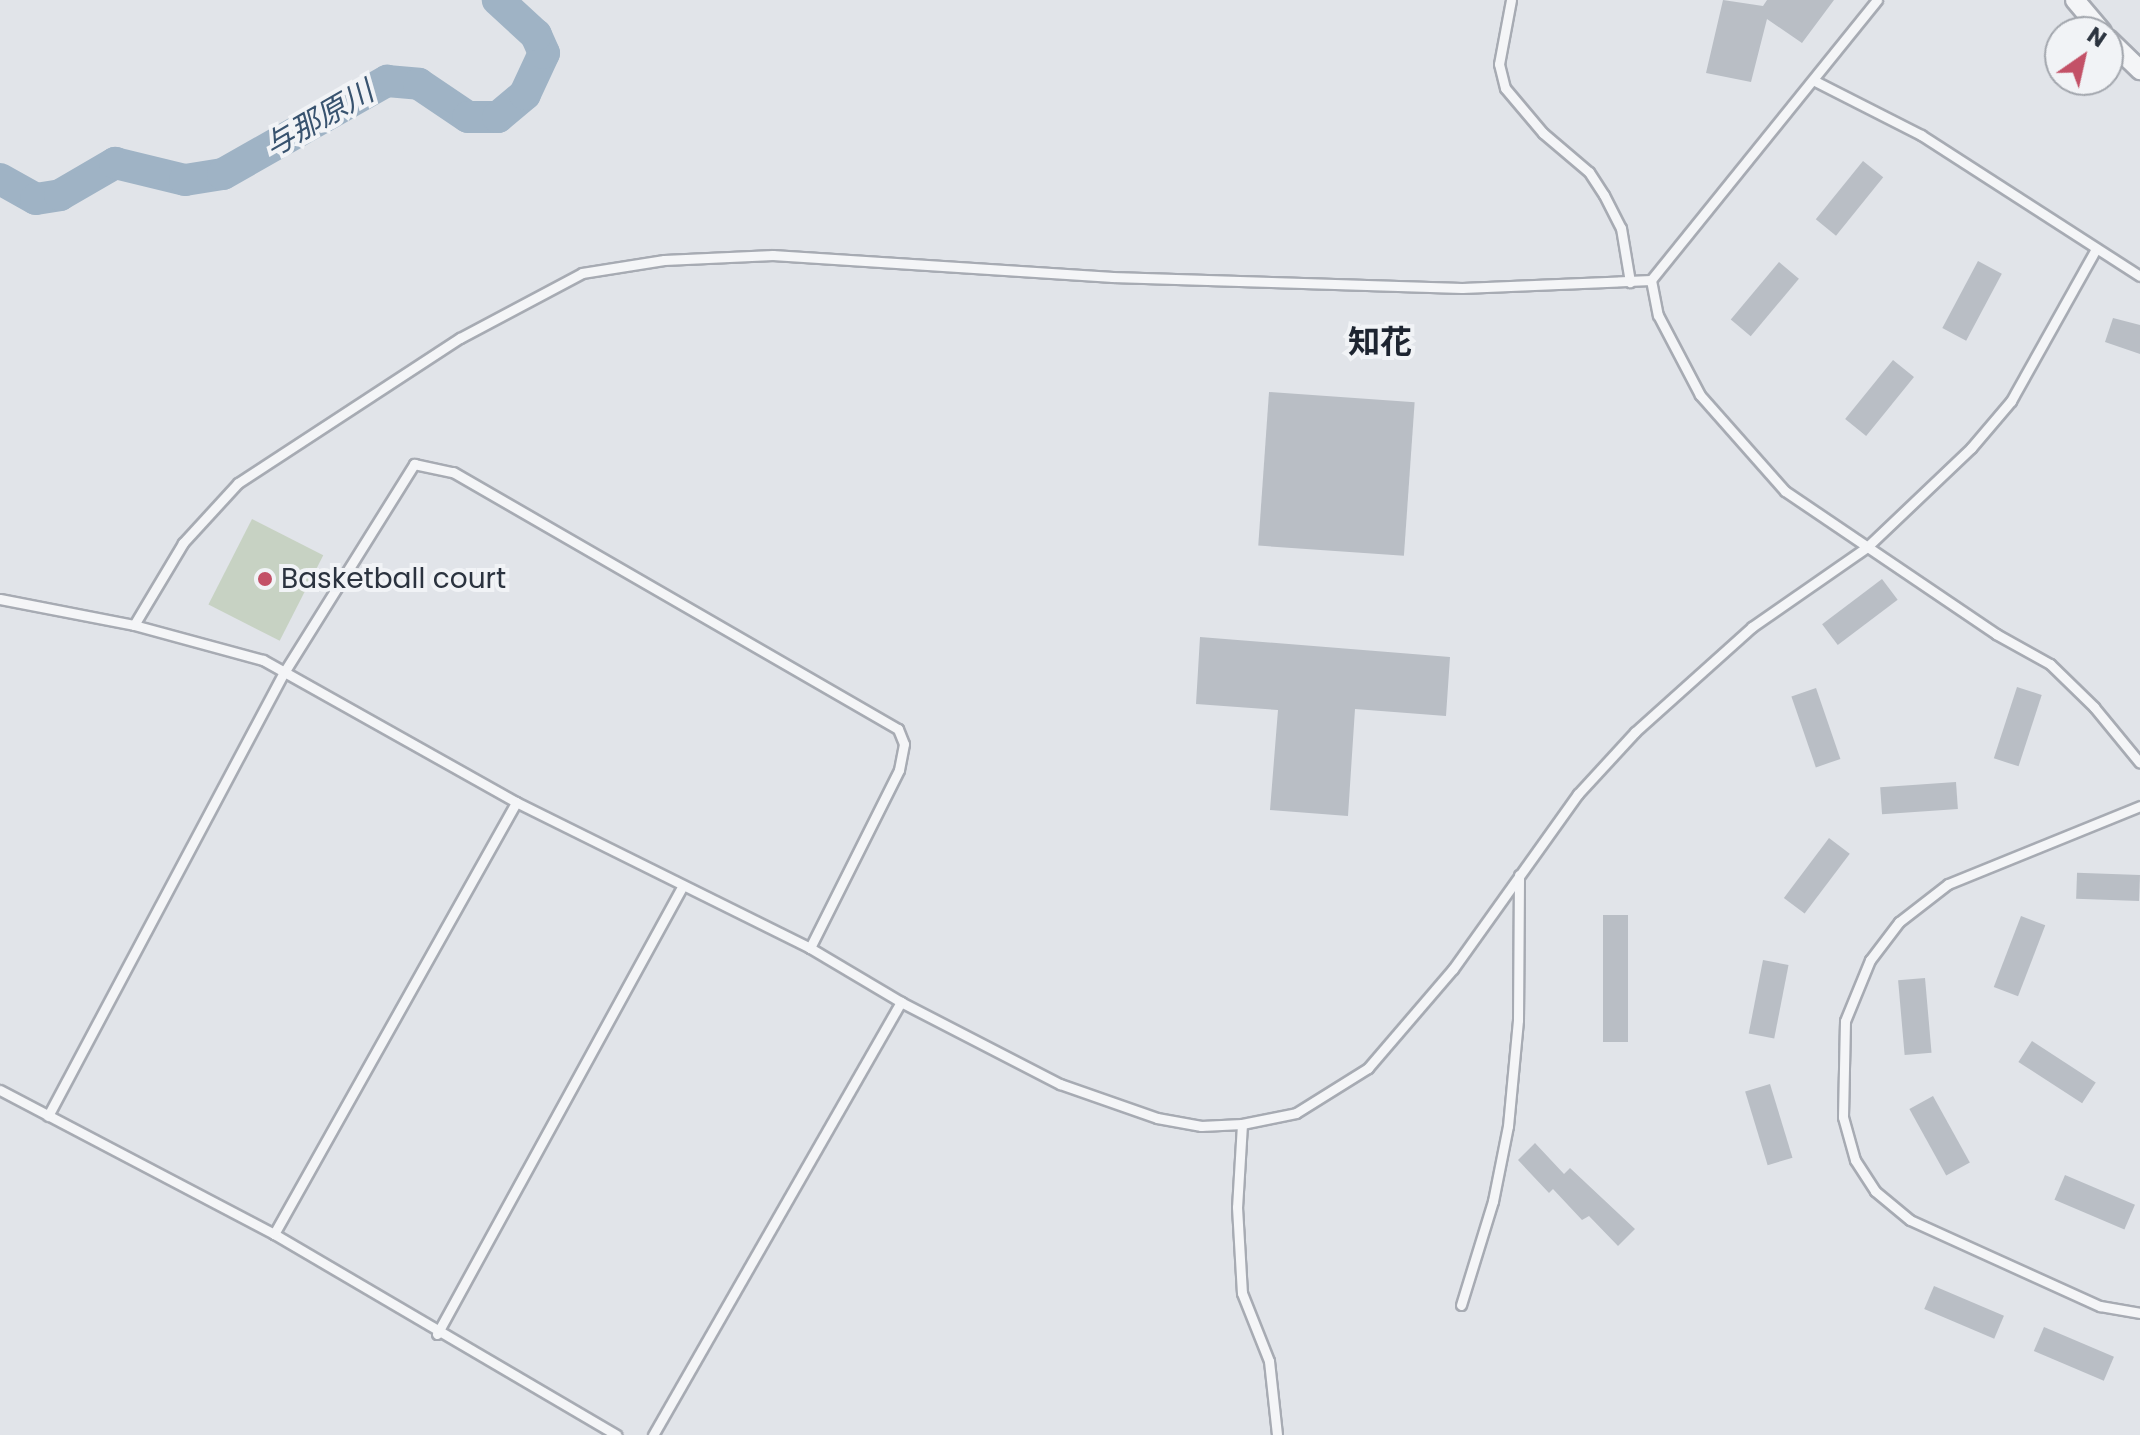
<!DOCTYPE html>
<html>
<head>
<meta charset="utf-8">
<style>
  body { margin:0 }
  #map { position:relative; width:2140px; height:1435px; overflow:hidden; background:#e1e4e9; font-family:Poppins,"Noto Sans JP",sans-serif }
  div>[style] { position:absolute }
  .green>* { inset:0; background:#c7d2c3; transform-origin:0 0 }
  .river>* { height:32px; margin:-16px; padding:0 16px; transform-origin:16px; border-radius:16px; background:#9fb3c5 }
  .building>* { inset:0; background:#b9bec5; transform-origin:0 0 }
  .roads { filter:drop-shadow(2px 0 #a7abb3) drop-shadow(-2px 0 #a7abb3) drop-shadow(0 2px #a7abb3) drop-shadow(0 -2px #a7abb3) }
  .lane>* { height:9px; margin:-4.5px; padding:0 4.5px; transform-origin:4.5px; border-radius:4.5px; background:#f4f5f7 }
  .street>* { height:18px; margin:-9px; padding:0 9px; transform-origin:9px; border-radius:9px; background:#f4f5f7 }
  .dots>* { width:22px; height:22px; translate:-50% -50%; box-sizing:border-box; border:4px solid #f1f3f6; border-radius:50% }
  span { translate:-50% -50%; white-space:nowrap; text-align:center; line-height:1.15; -webkit-text-stroke:8px #f1f3f6; paint-order:stroke }
  .poi-label { font-size:28px; color:#2b333f }
  .left { translate:0 -50%; text-align:left }
  .water-label { font-size:30px; color:#38536f; font-style:italic }
  .quarter-label { font-size:32px; color:#1d2430; font-weight:700 }
  .north { position:absolute; left:2044px; top:16px; width:80px; height:80px; box-sizing:border-box; background:#f1f3f6; border:2px solid #a2a6ad; border-radius:50%; rotate:34deg; font-size:22px; font-weight:700; line-height:32px; text-align:center; color:#2b333f }
  .north::after { content:''; display:block; margin:auto; width:28px; height:36px; background:#c35167; clip-path:polygon(50% 0,100% 100%,50% 72%,0 100%) }
</style>
</head>
<body>
<div id="map">
  <div class="green">
    <div style="left:252px;top:519px;width:80px;height:96px;rotate:27deg"></div>
  </div>
  <div class="river">
    <div style="left:0;top:179px;width:41px;rotate:29.1deg"></div>
    <div style="left:36px;top:199px;width:24px;rotate:-9deg"></div>
    <div style="left:60px;top:195px;width:64px;rotate:-30.2deg"></div>
    <div style="left:115px;top:163px;width:72px;rotate:13.7deg"></div>
    <div style="left:185px;top:180px;width:38px;rotate:-9deg"></div>
    <div style="left:223px;top:174px;width:189px;rotate:-29.6deg"></div>
    <div style="left:387px;top:81px;width:32px;rotate:5deg"></div>
    <div style="left:419px;top:84px;width:59px;rotate:34deg"></div>
    <div style="left:468px;top:117px;width:30px"></div>
    <div style="left:498px;top:117px;width:35px;rotate:-40deg"></div>
    <div style="left:525px;top:94px;width:45px;rotate:-65.1deg"></div>
    <div style="left:544px;top:53px;width:20px;rotate:-114deg"></div>
    <div style="left:536px;top:35px;width:52px;rotate:-137.4deg"></div>
  </div>
  <div class="building">
    <div style="clip-path:polygon(1723px 0,1763px 6px,1767px 0,1834px 0,1802px 43px,1767px 19px,1751px 82px,1706px 73px)"></div>
    <div style="left:1863px;top:161px;width:26px;height:75px;rotate:39deg"></div>
    <div style="left:1978px;top:261px;width:27px;height:76px;rotate:28deg"></div>
    <div style="left:1779px;top:262px;width:26px;height:75px;rotate:40deg"></div>
    <div style="clip-path:polygon(2113px 318px,2140px 325px,2140px 354px,2105px 342px)"></div>
    <div style="left:1893px;top:360px;width:27px;height:76px;rotate:39deg"></div>
    <div style="left:1269px;top:392px;width:146px;height:154px;rotate:4deg"></div>
    <div style="left:1882px;top:579px;width:26px;height:75px;rotate:53deg"></div>
    <div style="clip-path:polygon(1200px 637px,1450px 657px,1446px 716px,1355px 709px,1348px 816px,1270px 810px,1278px 710px,1196px 704px)"></div>
    <div style="left:2017px;top:687px;width:26px;height:75px;rotate:18deg"></div>
    <div style="left:1816px;top:688px;width:75px;height:26px;rotate:71deg"></div>
    <div style="left:1956px;top:782px;width:27px;height:76px;rotate:86deg"></div>
    <div style="left:1829px;top:838px;width:26px;height:75px;rotate:37deg"></div>
    <div style="left:2140px;top:875px;width:26px;height:63px;rotate:92deg"></div>
    <div style="left:1603px;top:915px;width:25px;height:127px"></div>
    <div style="left:2021px;top:916px;width:26px;height:76px;rotate:21deg"></div>
    <div style="left:1763px;top:960px;width:26px;height:75px;rotate:11deg"></div>
    <div style="left:1925px;top:978px;width:75px;height:27px;rotate:85deg"></div>
    <div style="left:2032px;top:1041px;width:76px;height:25px;rotate:33deg"></div>
    <div style="left:1770px;top:1084px;width:77px;height:26px;rotate:73deg"></div>
    <div style="left:1933px;top:1096px;width:76px;height:27px;rotate:61deg"></div>
    <div style="clip-path:polygon(1535px 1143px,1564px 1174px,1570px 1168px,1635px 1229px,1618px 1246px,1589px 1216px,1582px 1220px,1553px 1189px,1549px 1193px,1518px 1160px)"></div>
    <div style="left:2065px;top:1175px;width:76px;height:27px;rotate:23deg"></div>
    <div style="left:1934px;top:1286px;width:76px;height:25px;rotate:23deg"></div>
    <div style="left:2044px;top:1327px;width:76px;height:26px;rotate:23deg"></div>
  </div>
  <div class="roads">
    <div class="lane">
      <div style="left:1511px;top:0;width:65px;rotate:100.6deg"></div>
      <div style="left:1499px;top:64px;width:25px;rotate:76deg"></div>
      <div style="left:1505px;top:88px;width:59px;rotate:49.8deg"></div>
      <div style="left:1543px;top:133px;width:60px;rotate:40.3deg"></div>
      <div style="left:1589px;top:172px;width:27px;rotate:57deg"></div>
      <div style="left:1604px;top:195px;width:37px;rotate:63deg"></div>
      <div style="left:1621px;top:228px;width:55px;rotate:80.5deg"></div>
      <div style="left:1815px;top:81px;width:119px;rotate:27deg"></div>
      <div style="left:1921px;top:135px;width:260px;rotate:32.8deg"></div>
      <div style="left:1651px;top:280px;width:36px;rotate:79deg"></div>
      <div style="left:1658px;top:315px;width:90px;rotate:62.3deg"></div>
      <div style="left:1700px;top:395px;width:128px;rotate:48.5deg"></div>
      <div style="left:1785px;top:491px;width:255px;rotate:34.1deg"></div>
      <div style="left:1996px;top:634px;width:62px;rotate:29.1deg"></div>
      <div style="left:2050px;top:664px;width:62px;rotate:44.3deg"></div>
      <div style="left:2094px;top:707px;width:72px;rotate:50.6deg"></div>
      <div style="left:0;top:599px;width:136px;rotate:11deg"></div>
      <div style="left:134px;top:625px;width:134px;rotate:15.2deg"></div>
      <div style="left:263px;top:660px;width:290px;rotate:29.3deg"></div>
      <div style="left:516px;top:802px;width:328px;rotate:26.4deg"></div>
      <div style="left:810px;top:948px;width:106px;rotate:30.7deg"></div>
      <div style="left:901px;top:1002px;width:179px;rotate:27.3deg"></div>
      <div style="left:1060px;top:1084px;width:103px;rotate:19.3deg"></div>
      <div style="left:1157px;top:1118px;width:45px;rotate:10.3deg"></div>
      <div style="left:1201px;top:1126px;width:41px;rotate:-2.8deg"></div>
      <div style="left:1242px;top:1124px;width:55px;rotate:-11.5deg"></div>
      <div style="left:1296px;top:1113px;width:85px;rotate:-32deg"></div>
      <div style="left:1368px;top:1068px;width:130px;rotate:-49.4deg"></div>
      <div style="left:1453px;top:969px;width:215px;rotate:-54.5deg"></div>
      <div style="left:1578px;top:794px;width:84px;rotate:-47.4deg"></div>
      <div style="left:1635px;top:732px;width:157px;rotate:-41.9deg"></div>
      <div style="left:1752px;top:627px;width:140px;rotate:-34.8deg"></div>
      <div style="left:1867px;top:547px;width:144px;rotate:-43.6deg"></div>
      <div style="left:1971px;top:448px;width:62px;rotate:-49.6deg"></div>
      <div style="left:2011px;top:401px;width:172px;rotate:-60.8deg"></div>
      <div style="left:134px;top:625px;width:96px;rotate:-59.1deg"></div>
      <div style="left:183px;top:543px;width:81px;rotate:-47.5deg"></div>
      <div style="left:238px;top:483px;width:265px;rotate:-33.2deg"></div>
      <div style="left:460px;top:338px;width:138px;rotate:-28deg"></div>
      <div style="left:582px;top:273px;width:83px;rotate:-9deg"></div>
      <div style="left:664px;top:260px;width:109px;rotate:-2.6deg"></div>
      <div style="left:773px;top:255px;width:340px;rotate:3.7deg"></div>
      <div style="left:1112px;top:277px;width:350px;rotate:1.8deg"></div>
      <div style="left:1462px;top:288px;width:189px;rotate:-2.4deg"></div>
      <div style="left:1651px;top:280px;width:360px;rotate:-51.1deg"></div>
      <div style="left:2140px;top:806px;width:207px;rotate:157.9deg"></div>
      <div style="left:1948px;top:884px;width:62px;rotate:142.2deg"></div>
      <div style="left:1899px;top:922px;width:48px;rotate:127.3deg"></div>
      <div style="left:1870px;top:960px;width:66px;rotate:112.3deg"></div>
      <div style="left:1845px;top:1021px;width:96px;rotate:91.2deg"></div>
      <div style="left:1843px;top:1117px;width:45px;rotate:74.4deg"></div>
      <div style="left:1855px;top:1160px;width:37px;rotate:57deg"></div>
      <div style="left:1875px;top:1191px;width:45px;rotate:39.6deg"></div>
      <div style="left:1910px;top:1220px;width:209px;rotate:24.4deg"></div>
      <div style="left:2100px;top:1306px;width:41px;rotate:9.9deg"></div>
      <div style="left:0;top:1090px;width:310px;rotate:27.7deg"></div>
      <div style="left:274px;top:1234px;width:397px;rotate:30.4deg"></div>
      <div style="left:48px;top:1116px;width:501px;rotate:-62deg"></div>
      <div style="left:283px;top:674px;width:248px;rotate:-58deg"></div>
      <div style="left:414px;top:464px;width:40px;rotate:12deg"></div>
      <div style="left:453px;top:472px;width:514px;rotate:30.01deg"></div>
      <div style="left:898px;top:729px;width:16px;rotate:68deg"></div>
      <div style="left:904px;top:744px;width:26px;rotate:101deg"></div>
      <div style="left:899px;top:770px;width:199px;rotate:116.6deg"></div>
      <div style="left:1242px;top:1124px;width:83px;rotate:93.4deg"></div>
      <div style="left:1237px;top:1207px;width:86px;rotate:86.7deg"></div>
      <div style="left:1242px;top:1293px;width:73px;rotate:68.3deg"></div>
      <div style="left:1269px;top:1361px;width:74px;rotate:83.8deg"></div>
      <div style="left:274px;top:1234px;width:495px;rotate:-60.7deg"></div>
      <div style="left:1461px;top:1305px;width:109px;rotate:-72.9deg"></div>
      <div style="left:1493px;top:1201px;width:76px;rotate:-78.7deg"></div>
      <div style="left:1508px;top:1126px;width:106px;rotate:-84.6deg"></div>
      <div style="left:1518px;top:1020px;width:145px;rotate:-89.6deg"></div>
      <div style="left:437px;top:1334px;width:510px;rotate:-61.27deg"></div>
      <div style="left:653px;top:1435px;width:499px;rotate:-60.2deg"></div>
    </div>
    <div class="street">
      <div style="left:2075px;top:0;width:42px;rotate:49.8deg"></div>
      <div style="left:2108px;top:39px;width:45px;rotate:44.1deg"></div>
    </div>
  </div>
  <div class="dots">
    <div style="left:265px;top:579px;background:#c35167"></div>
  </div>
  <div class="poi-label">
    <span class="left" style="left:281px;top:579px">Basketball court</span>
  </div>
  <div class="water-label">
    <span style="left:319px;top:119px;rotate:-30deg">与那原川</span>
  </div>
  <div class="quarter-label">
    <span style="left:1380px;top:342px">知花</span>
  </div>
  <div class="north">N</div>
</div>
</body>
</html>
